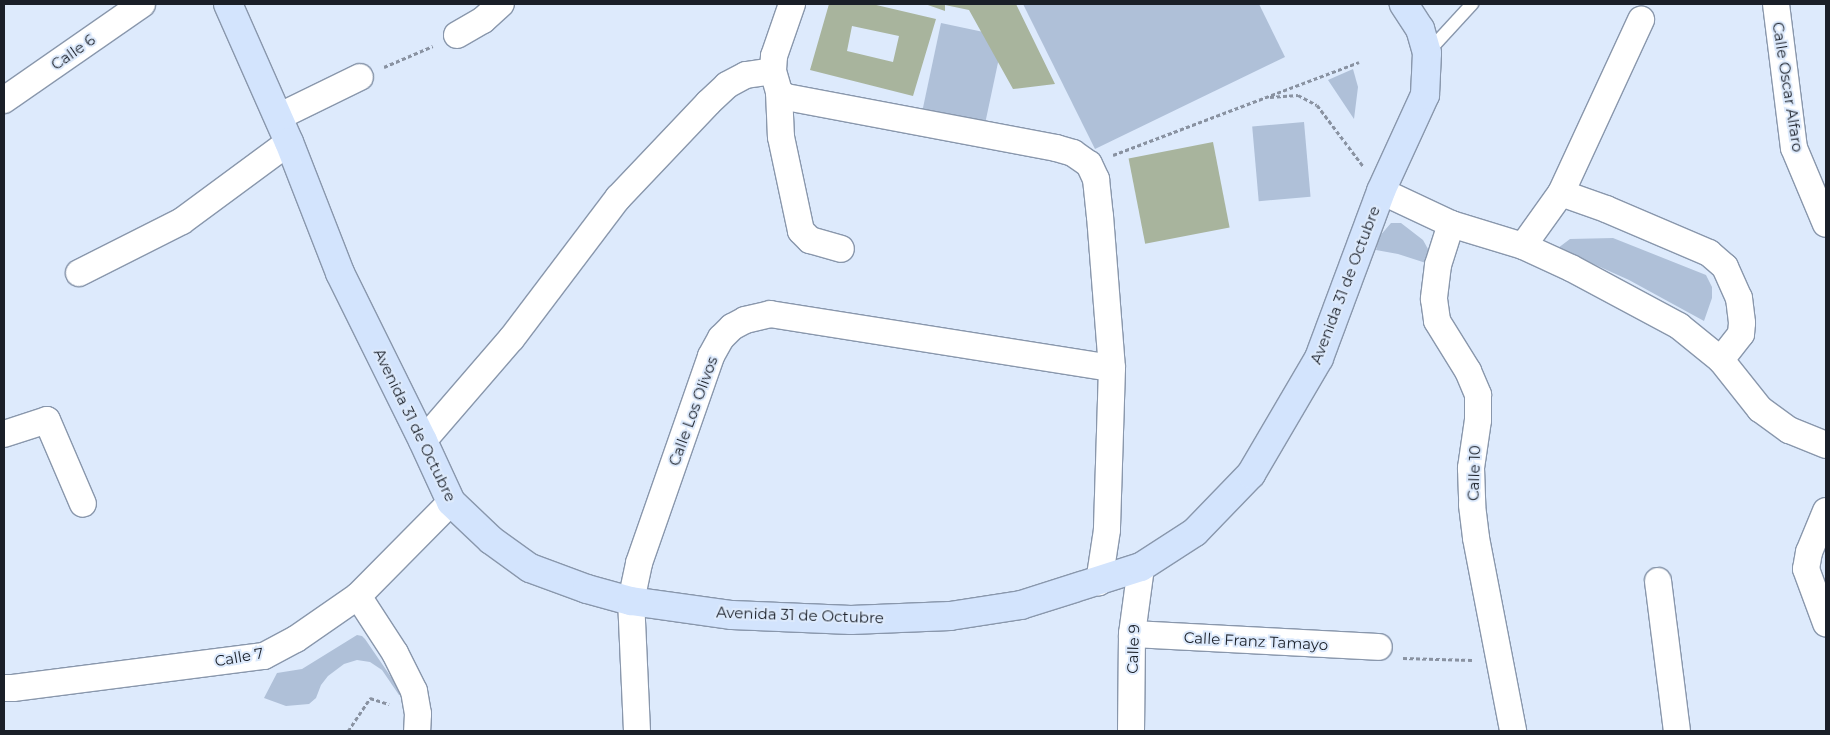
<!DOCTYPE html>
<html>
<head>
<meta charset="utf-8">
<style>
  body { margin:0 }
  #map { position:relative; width:1830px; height:735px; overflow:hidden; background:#ddeafc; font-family:Montserrat,sans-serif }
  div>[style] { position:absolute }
  .green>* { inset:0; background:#afc0d8; transform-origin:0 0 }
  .building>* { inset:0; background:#a8b49d; transform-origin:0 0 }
  .path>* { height:3px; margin-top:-1.5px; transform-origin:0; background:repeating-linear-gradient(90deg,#8992a1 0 4px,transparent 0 6.5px) }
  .roads { filter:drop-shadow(1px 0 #8997ac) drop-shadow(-1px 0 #8997ac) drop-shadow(0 1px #8997ac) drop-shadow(0 -1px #8997ac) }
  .lane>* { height:12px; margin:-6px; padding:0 6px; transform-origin:6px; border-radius:6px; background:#fff }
  .street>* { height:26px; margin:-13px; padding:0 13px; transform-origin:13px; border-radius:13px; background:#fff }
  .secondary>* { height:28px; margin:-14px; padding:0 14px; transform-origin:14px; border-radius:14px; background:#d3e4fd }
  span { translate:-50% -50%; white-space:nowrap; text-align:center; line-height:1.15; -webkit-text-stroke:4px #ddeafc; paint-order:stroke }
  .street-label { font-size:15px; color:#1a1f28 }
  .frame { position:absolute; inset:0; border:5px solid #1a1f28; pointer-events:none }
</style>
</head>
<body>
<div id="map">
  <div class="green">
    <div style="clip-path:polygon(1023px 4px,1259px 4px,1285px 57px,1095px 149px)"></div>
    <div style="left:941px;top:23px;width:64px;height:97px;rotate:12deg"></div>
    <div style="clip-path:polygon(1353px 69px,1358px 87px,1354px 119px,1328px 80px)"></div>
    <div style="left:1304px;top:122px;width:75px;height:52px;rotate:85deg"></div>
    <div style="clip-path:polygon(1391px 223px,1401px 223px,1423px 240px,1428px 249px,1429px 264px,1398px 254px,1376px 250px,1379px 237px)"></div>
    <div style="clip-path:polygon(1613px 238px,1706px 275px,1712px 287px,1712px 298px,1704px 321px,1629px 280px,1558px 248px,1570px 239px)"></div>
    <div style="clip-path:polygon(357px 635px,362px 636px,365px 639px,404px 696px,399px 695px,382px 670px,370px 662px,357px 660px,344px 664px,328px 676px,321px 685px,316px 698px,309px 704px,286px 706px,264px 698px,277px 673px,302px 669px)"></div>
  </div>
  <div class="building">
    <div style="clip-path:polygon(evenodd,829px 4px,872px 4px,936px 19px,913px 96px,810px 70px,829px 4px,852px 26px,899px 36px,893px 62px,847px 51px,852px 26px)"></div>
    <div style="clip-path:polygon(925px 4px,1016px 4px,1055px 84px,1013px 89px,969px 10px,945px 5px,945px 11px)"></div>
    <div style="left:1213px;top:142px;width:87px;height:86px;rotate:79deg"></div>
  </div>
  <div class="path">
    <div style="left:384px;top:67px;width:53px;rotate:-23.2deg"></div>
    <div style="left:1270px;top:97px;width:28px;rotate:-4deg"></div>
    <div style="left:1298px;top:95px;width:21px;rotate:28deg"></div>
    <div style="left:1317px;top:105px;width:76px;rotate:53deg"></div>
    <div style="left:1113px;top:155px;width:263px;rotate:-20.7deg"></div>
    <div style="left:1403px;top:658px;width:69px;rotate:1.7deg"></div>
    <div style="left:348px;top:731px;width:40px;rotate:-56deg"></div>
    <div style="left:370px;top:698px;width:20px;rotate:18deg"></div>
  </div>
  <div class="roads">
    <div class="lane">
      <div style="left:1427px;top:53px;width:67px;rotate:-47.4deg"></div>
    </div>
    <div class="street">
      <div style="left:792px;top:4px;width:55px;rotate:109.1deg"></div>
      <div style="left:774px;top:56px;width:15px;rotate:94deg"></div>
      <div style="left:773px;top:71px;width:22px;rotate:74deg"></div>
      <div style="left:779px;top:92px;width:9px;rotate:36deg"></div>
      <div style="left:786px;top:97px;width:275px;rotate:10.7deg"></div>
      <div style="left:1056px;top:148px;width:18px;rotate:16deg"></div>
      <div style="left:1073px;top:153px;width:19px;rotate:35deg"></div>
      <div style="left:1089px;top:164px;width:17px;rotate:65deg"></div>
      <div style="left:1096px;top:179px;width:37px;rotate:84deg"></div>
      <div style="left:1100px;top:216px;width:152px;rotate:85.5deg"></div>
      <div style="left:1112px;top:368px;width:162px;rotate:91.8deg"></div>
      <div style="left:1107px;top:530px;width:53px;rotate:98.7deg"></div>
      <div style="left:1776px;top:4px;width:145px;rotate:82.9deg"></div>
      <div style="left:1794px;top:148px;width:82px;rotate:67.2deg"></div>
      <div style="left:457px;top:35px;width:30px;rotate:-30deg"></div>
      <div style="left:483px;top:20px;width:24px;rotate:-42deg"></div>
      <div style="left:779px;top:92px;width:45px;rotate:87.5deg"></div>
      <div style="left:781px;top:137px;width:96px;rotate:78deg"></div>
      <div style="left:801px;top:231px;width:13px;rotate:45deg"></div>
      <div style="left:810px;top:240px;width:32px;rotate:16deg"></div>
      <div style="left:4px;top:100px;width:168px;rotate:-34.8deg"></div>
      <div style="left:278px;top:117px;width:91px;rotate:-26deg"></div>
      <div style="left:1381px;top:191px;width:77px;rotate:25.2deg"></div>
      <div style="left:1451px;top:224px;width:75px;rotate:17deg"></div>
      <div style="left:1523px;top:246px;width:53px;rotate:24.6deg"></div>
      <div style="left:1571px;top:268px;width:123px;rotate:28.2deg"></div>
      <div style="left:1679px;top:326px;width:54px;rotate:39deg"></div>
      <div style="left:1721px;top:360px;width:63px;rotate:51.5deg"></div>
      <div style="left:1760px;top:409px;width:36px;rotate:36deg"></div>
      <div style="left:1789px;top:430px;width:40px;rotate:22deg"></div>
      <div style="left:1561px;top:193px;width:48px;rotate:19.6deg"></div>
      <div style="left:1606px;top:209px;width:112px;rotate:23.1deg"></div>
      <div style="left:1709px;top:253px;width:21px;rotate:41deg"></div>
      <div style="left:1725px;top:267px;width:34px;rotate:66deg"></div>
      <div style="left:1739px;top:298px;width:25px;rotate:83deg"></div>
      <div style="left:1742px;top:323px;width:11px;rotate:95deg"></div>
      <div style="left:1741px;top:334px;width:33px;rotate:128deg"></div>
      <div style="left:1451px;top:224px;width:43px;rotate:107.6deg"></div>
      <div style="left:1438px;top:265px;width:34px;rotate:97deg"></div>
      <div style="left:1434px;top:299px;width:22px;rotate:82deg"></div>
      <div style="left:1437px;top:321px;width:59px;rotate:58.2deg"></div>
      <div style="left:1468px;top:371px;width:26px;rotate:67deg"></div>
      <div style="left:1478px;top:395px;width:25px;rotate:90deg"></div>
      <div style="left:1478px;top:420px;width:49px;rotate:98.3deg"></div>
      <div style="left:1471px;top:468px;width:37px;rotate:88deg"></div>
      <div style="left:1472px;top:505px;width:33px;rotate:83deg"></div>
      <div style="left:1476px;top:538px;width:197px;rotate:79.1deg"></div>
      <div style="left:1523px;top:246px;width:65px;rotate:-54.4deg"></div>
      <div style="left:1561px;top:193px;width:191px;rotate:-65.2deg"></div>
      <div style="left:79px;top:273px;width:115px;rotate:-26.8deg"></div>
      <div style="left:182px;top:221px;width:133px;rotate:-36.4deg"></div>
      <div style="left:4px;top:434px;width:45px;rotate:-18deg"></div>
      <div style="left:47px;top:420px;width:91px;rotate:66.8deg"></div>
      <div style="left:423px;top:441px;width:136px;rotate:-49.2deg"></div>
      <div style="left:512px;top:338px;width:176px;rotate:-52.9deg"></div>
      <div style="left:618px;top:198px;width:131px;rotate:-46.5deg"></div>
      <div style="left:708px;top:103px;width:26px;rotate:-43deg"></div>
      <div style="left:727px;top:85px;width:21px;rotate:-28deg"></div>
      <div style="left:746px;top:75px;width:27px;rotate:-8deg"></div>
      <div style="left:1826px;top:511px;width:44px;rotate:112.5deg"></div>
      <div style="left:1809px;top:552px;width:17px;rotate:100deg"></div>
      <div style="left:1806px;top:569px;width:58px;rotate:69.7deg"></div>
      <div style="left:1658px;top:581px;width:151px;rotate:82.8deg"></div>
      <div style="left:358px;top:596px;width:68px;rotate:57deg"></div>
      <div style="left:395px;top:653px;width:42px;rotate:63.4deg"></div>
      <div style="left:414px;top:691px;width:23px;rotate:80deg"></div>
      <div style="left:418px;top:714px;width:17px;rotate:93deg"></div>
      <div style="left:1132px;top:634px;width:247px;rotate:3deg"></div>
      <div style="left:4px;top:688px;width:9px"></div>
      <div style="left:13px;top:688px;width:253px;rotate:-7.3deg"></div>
      <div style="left:264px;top:656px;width:36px;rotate:-28deg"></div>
      <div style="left:296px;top:639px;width:75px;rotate:-34.7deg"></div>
      <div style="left:358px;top:596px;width:132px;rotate:-45.3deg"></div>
      <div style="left:637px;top:731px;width:130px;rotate:-92.6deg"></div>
      <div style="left:631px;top:601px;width:39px;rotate:-78deg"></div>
      <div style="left:639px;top:563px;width:219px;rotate:-70.8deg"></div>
      <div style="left:711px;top:356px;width:21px;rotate:-61deg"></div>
      <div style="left:721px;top:338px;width:16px;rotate:-45deg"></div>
      <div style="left:732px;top:327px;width:15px;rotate:-28deg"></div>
      <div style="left:745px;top:320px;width:26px;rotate:-13deg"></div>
      <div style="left:770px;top:314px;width:346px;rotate:9deg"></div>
      <div style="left:1131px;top:731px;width:97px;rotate:-89.4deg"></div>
      <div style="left:1132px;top:634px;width:68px;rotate:-82.3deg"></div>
    </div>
    <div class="secondary">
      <div style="left:228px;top:4px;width:151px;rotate:66.2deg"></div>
      <div style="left:289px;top:142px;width:141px;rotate:68.7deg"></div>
      <div style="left:340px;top:273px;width:187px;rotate:63.7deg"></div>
      <div style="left:423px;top:441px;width:67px;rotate:65.3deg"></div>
      <div style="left:451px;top:502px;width:55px;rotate:43.5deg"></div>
      <div style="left:491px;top:540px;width:48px;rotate:35.7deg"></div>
      <div style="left:530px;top:568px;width:61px;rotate:20.2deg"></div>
      <div style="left:587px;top:589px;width:46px;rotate:15.3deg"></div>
      <div style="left:631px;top:601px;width:102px;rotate:7.9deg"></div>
      <div style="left:732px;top:615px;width:119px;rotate:2.4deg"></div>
      <div style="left:851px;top:620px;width:99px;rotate:-2.3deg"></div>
      <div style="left:950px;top:616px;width:72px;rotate:-8.8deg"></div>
      <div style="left:1021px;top:605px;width:126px;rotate:-17.6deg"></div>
      <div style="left:1141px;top:567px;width:64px;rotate:-32.9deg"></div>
      <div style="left:1195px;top:532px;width:81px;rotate:-46deg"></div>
      <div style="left:1251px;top:474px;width:134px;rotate:-59.6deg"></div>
      <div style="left:1319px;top:358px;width:178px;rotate:-69.6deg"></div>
      <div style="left:1381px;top:191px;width:106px;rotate:-65.4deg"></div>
      <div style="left:1425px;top:95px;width:42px;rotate:-87.3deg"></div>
      <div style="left:1427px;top:53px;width:25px;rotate:-106deg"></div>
      <div style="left:1420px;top:29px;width:30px;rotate:-123deg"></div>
    </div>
  </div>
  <div class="street-label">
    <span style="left:73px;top:52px;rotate:-35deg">Calle 6</span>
    <span style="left:1788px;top:87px;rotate:81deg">Calle Oscar Alfaro</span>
    <span style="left:1345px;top:285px;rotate:-69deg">Avenida 31 de Octubre</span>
    <span style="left:693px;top:411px;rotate:-70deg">Calle Los Olivos</span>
    <span style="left:415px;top:425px;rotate:64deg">Avenida 31 de Octubre</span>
    <span style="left:1474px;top:473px;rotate:-88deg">Calle 10</span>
    <span style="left:800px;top:615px;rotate:2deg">Avenida 31 de Octubre</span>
    <span style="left:1256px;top:641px;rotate:3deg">Calle Franz Tamayo</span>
    <span style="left:1133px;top:649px;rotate:-88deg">Calle 9</span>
    <span style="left:239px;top:657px;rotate:-10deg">Calle 7</span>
  </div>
  <div class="frame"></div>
</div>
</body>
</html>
